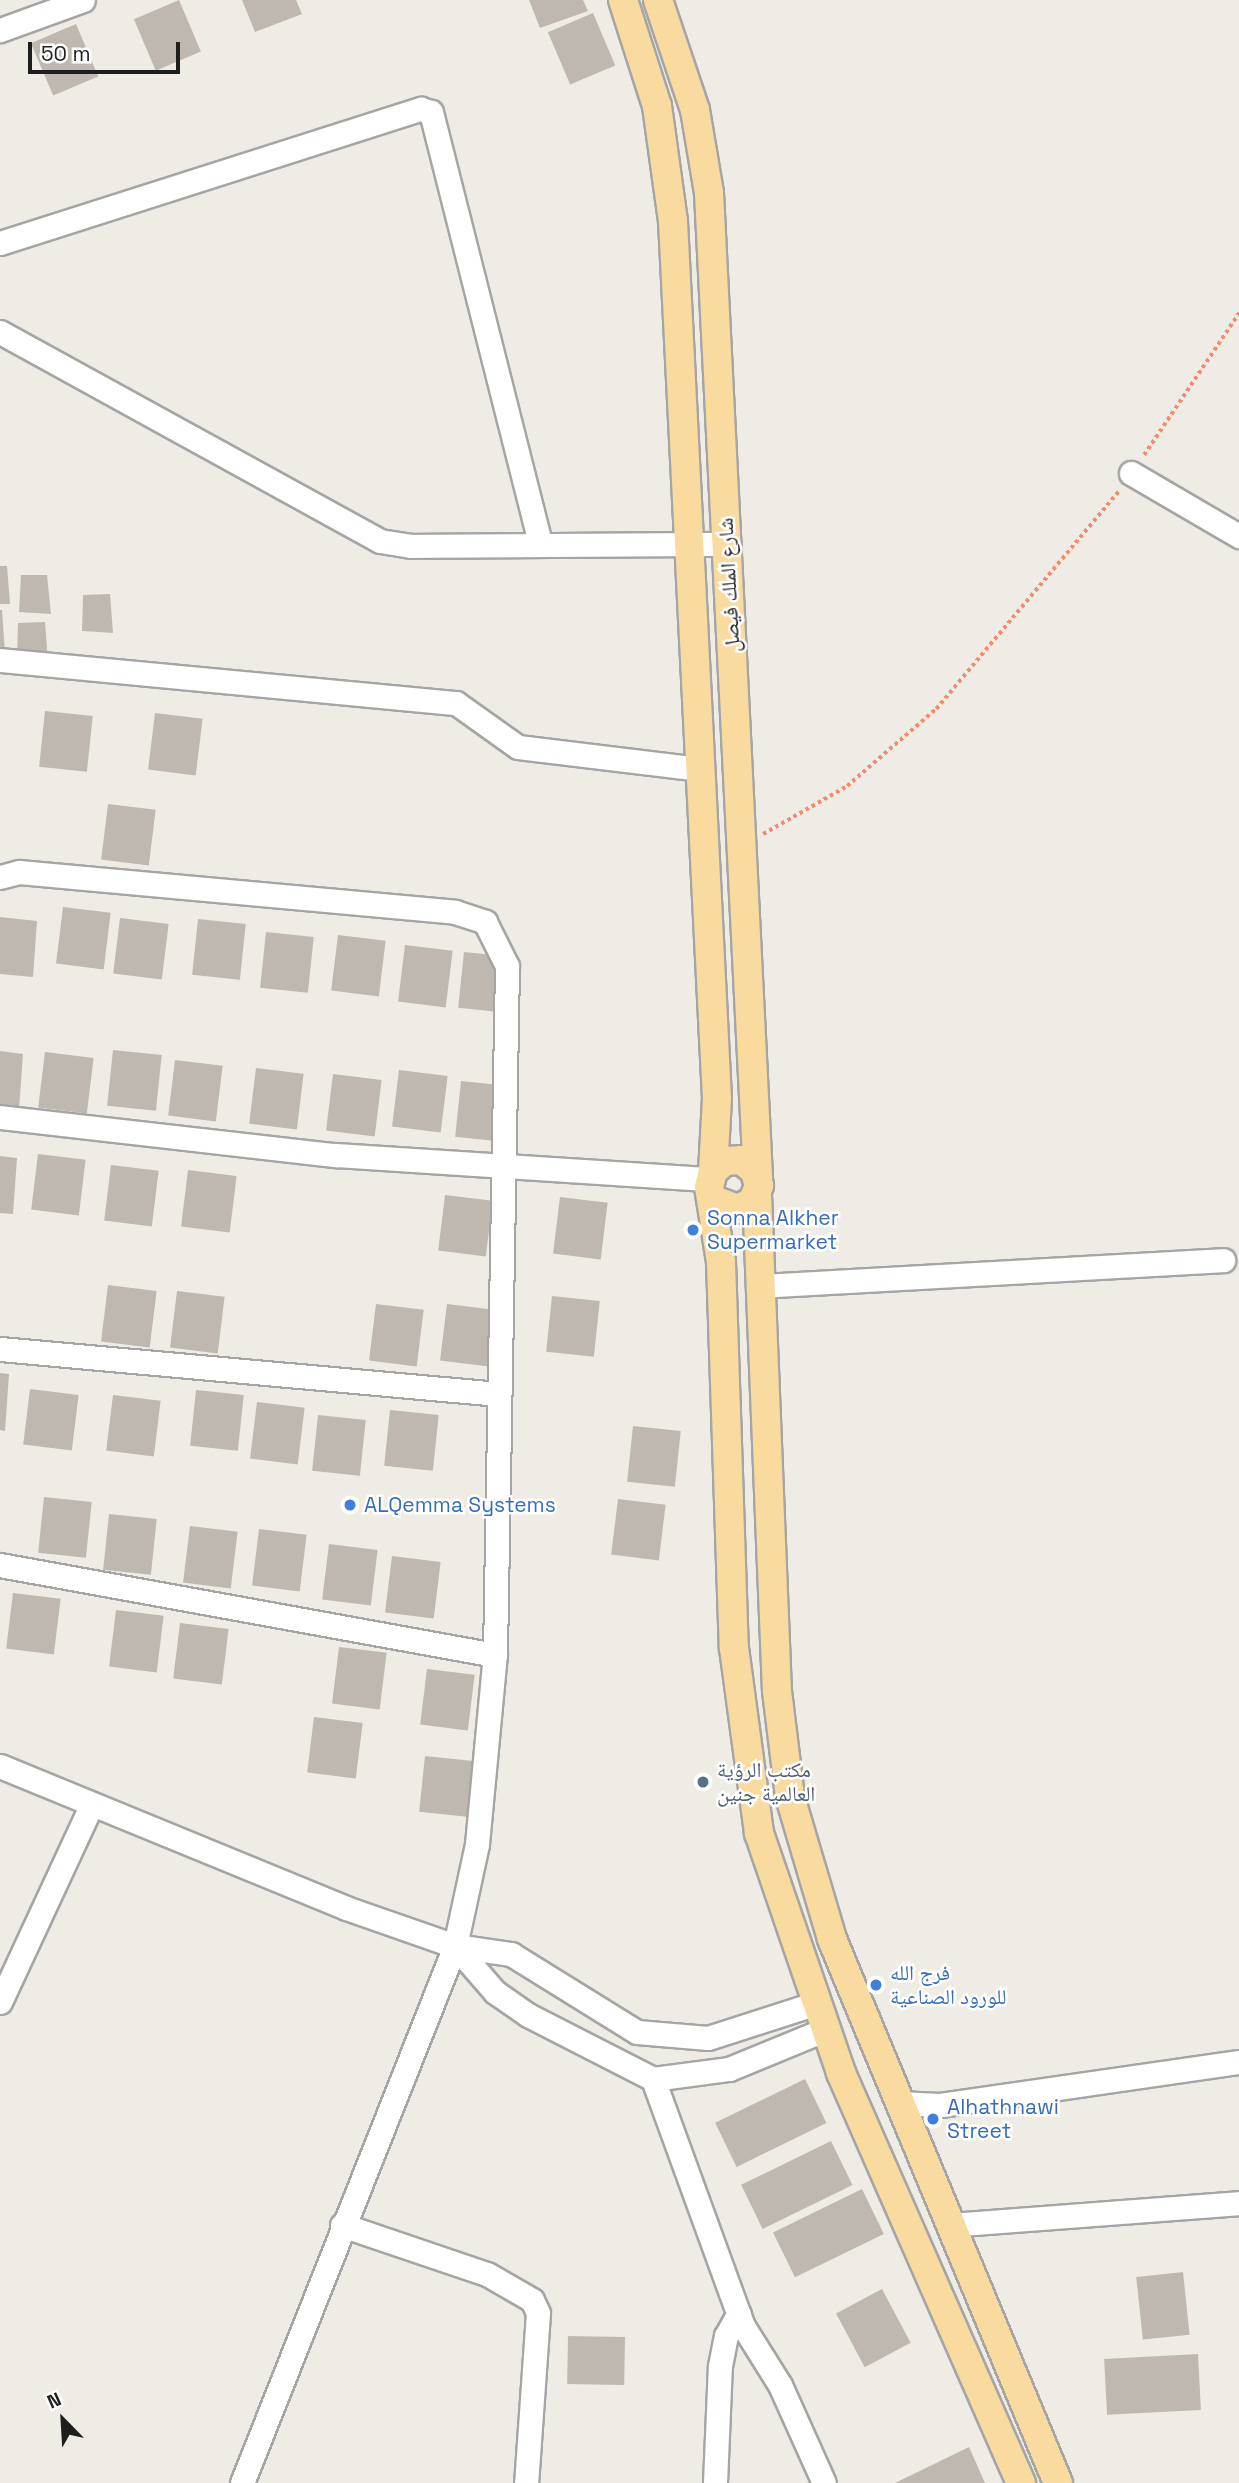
<!DOCTYPE html>
<html>
<head>
<meta charset="utf-8">
<style>
  body { margin:0 }
  #map { position:relative; width:1239px; height:2483px; overflow:hidden; background:#eeece4; font-family:"Space Grotesk","Noto Naskh Arabic",sans-serif }
  div>[style] { position:absolute }
  .building>* { inset:0; background:#bfb8b0; transform-origin:0 0 }
  .path>* { height:3.5px; margin-top:-1.75px; transform-origin:0; background:repeating-linear-gradient(90deg,#f58a6e 0 3.5px,transparent 0 7px) }
  .roads { filter:drop-shadow(2px 0 #a5a5a5) drop-shadow(-2px 0 #a5a5a5) drop-shadow(0 2px #a5a5a5) drop-shadow(0 -2px #a5a5a5) }
  .minor>* { height:23px; margin:-11.5px; padding:0 11.5px; transform-origin:11.5px; border-radius:11.5px; background:#fff }
  .major>* { height:28px; margin:-14px; padding:0 14px; transform-origin:14px; border-radius:14px; background:#f9db9f }
  .dots>* { width:19px; height:19px; translate:-50% -50%; box-sizing:border-box; border:4px solid #fff; border-radius:50% }
  span { translate:-50% -50%; white-space:nowrap; text-align:center; line-height:1.15; -webkit-text-stroke:5px #fff; paint-order:stroke }
  .street-label { font-size:21px; color:#1e1e1e }
  .shop-label { font-size:21px; color:#366cbe }
  .left { translate:0 -50%; text-align:left }
  .service-label { font-size:21px; color:#4e5e75 }
  .north { position:absolute; left:28px; top:2385px; width:70px; height:70px; -webkit-text-stroke:5px #fff; paint-order:stroke; rotate:336deg; font-size:19px; font-weight:700; line-height:28px; text-align:center; color:#1e1e1e }
  .north::after { content:''; display:block; margin:auto; width:24px; height:32px; background:#1e1e1e; clip-path:polygon(50% 0,100% 100%,50% 72%,0 100%) }
  .scale { position:absolute; left:28px; top:42px; width:152px; height:32px; box-sizing:border-box; border:4px solid #1e1e1e; border-top:0; padding-left:9px; font-size:21px; line-height:24px; white-space:nowrap; color:#1e1e1e; -webkit-text-stroke:5px #fff; paint-order:stroke }
</style>
</head>
<body>
<div id="map">
  <div class="building">
    <div style="left:179px;top:0;width:56px;height:49px;rotate:67deg"></div>
    <div style="clip-path:polygon(242px 0,296px 0,302px 14px,255px 32px)"></div>
    <div style="clip-path:polygon(529px 0,583px 0,588px 11px,540px 28px)"></div>
    <div style="left:593px;top:13px;width:57px;height:49px;rotate:67deg"></div>
    <div style="left:76px;top:24px;width:57px;height:49px;rotate:67deg"></div>
    <div style="clip-path:polygon(0 566px,7px 566px,10px 604px,0 604px)"></div>
    <div style="clip-path:polygon(21px 575px,47px 575px,51px 614px,19px 612px)"></div>
    <div style="clip-path:polygon(110px 594px,113px 633px,82px 631px,83px 595px)"></div>
    <div style="clip-path:polygon(0 610px,2px 610px,5px 653px,0 653px)"></div>
    <div style="clip-path:polygon(45px 622px,48px 661px,17px 659px,18px 623px)"></div>
    <div style="left:45px;top:711px;width:48px;height:56px;rotate:6deg"></div>
    <div style="left:155px;top:713px;width:48px;height:57px;rotate:7deg"></div>
    <div style="left:108px;top:804px;width:48px;height:56px;rotate:7deg"></div>
    <div style="left:63px;top:907px;width:48px;height:57px;rotate:7deg"></div>
    <div style="clip-path:polygon(0 917px,37px 921px,33px 977px,0 974px)"></div>
    <div style="left:120px;top:918px;width:49px;height:56px;rotate:7deg"></div>
    <div style="left:198px;top:919px;width:48px;height:56px;rotate:6deg"></div>
    <div style="left:266px;top:932px;width:48px;height:56px;rotate:6deg"></div>
    <div style="left:338px;top:935px;width:48px;height:56px;rotate:7deg"></div>
    <div style="left:405px;top:945px;width:48px;height:57px;rotate:7deg"></div>
    <div style="left:464px;top:952px;width:48px;height:56px;rotate:6deg"></div>
    <div style="left:113px;top:1050px;width:49px;height:56px;rotate:6deg"></div>
    <div style="clip-path:polygon(0 1051px,23px 1054px,19px 1110px,0 1108px)"></div>
    <div style="left:45px;top:1052px;width:49px;height:56px;rotate:7deg"></div>
    <div style="left:175px;top:1060px;width:48px;height:56px;rotate:7deg"></div>
    <div style="left:256px;top:1068px;width:48px;height:56px;rotate:7deg"></div>
    <div style="left:399px;top:1070px;width:49px;height:57px;rotate:7deg"></div>
    <div style="left:333px;top:1074px;width:49px;height:57px;rotate:7deg"></div>
    <div style="left:461px;top:1081px;width:48px;height:56px;rotate:6deg"></div>
    <div style="left:38px;top:1154px;width:48px;height:56px;rotate:7deg"></div>
    <div style="clip-path:polygon(0 1156px,17px 1158px,13px 1214px,0 1213px)"></div>
    <div style="left:111px;top:1165px;width:48px;height:56px;rotate:7deg"></div>
    <div style="left:188px;top:1170px;width:49px;height:57px;rotate:7deg"></div>
    <div style="left:445px;top:1195px;width:48px;height:56px;rotate:7deg"></div>
    <div style="left:560px;top:1197px;width:48px;height:57px;rotate:7deg"></div>
    <div style="left:108px;top:1285px;width:49px;height:57px;rotate:7deg"></div>
    <div style="left:177px;top:1291px;width:48px;height:57px;rotate:7deg"></div>
    <div style="left:552px;top:1296px;width:48px;height:56px;rotate:6deg"></div>
    <div style="left:376px;top:1304px;width:48px;height:57px;rotate:7deg"></div>
    <div style="left:447px;top:1304px;width:49px;height:57px;rotate:7deg"></div>
    <div style="clip-path:polygon(0 1373px,9px 1374px,5px 1431px,0 1430px)"></div>
    <div style="left:30px;top:1389px;width:49px;height:56px;rotate:7deg"></div>
    <div style="left:196px;top:1390px;width:48px;height:56px;rotate:6deg"></div>
    <div style="left:113px;top:1395px;width:48px;height:56px;rotate:7deg"></div>
    <div style="left:257px;top:1402px;width:48px;height:57px;rotate:7deg"></div>
    <div style="left:390px;top:1410px;width:49px;height:56px;rotate:6deg"></div>
    <div style="left:318px;top:1415px;width:48px;height:56px;rotate:6deg"></div>
    <div style="left:633px;top:1426px;width:48px;height:56px;rotate:6deg"></div>
    <div style="left:44px;top:1497px;width:48px;height:56px;rotate:6deg"></div>
    <div style="left:618px;top:1499px;width:48px;height:56px;rotate:7deg"></div>
    <div style="left:109px;top:1514px;width:48px;height:56px;rotate:6deg"></div>
    <div style="left:190px;top:1526px;width:48px;height:57px;rotate:7deg"></div>
    <div style="left:259px;top:1529px;width:48px;height:57px;rotate:7deg"></div>
    <div style="left:329px;top:1544px;width:49px;height:56px;rotate:7deg"></div>
    <div style="left:392px;top:1556px;width:49px;height:57px;rotate:7deg"></div>
    <div style="left:13px;top:1593px;width:48px;height:56px;rotate:7deg"></div>
    <div style="left:116px;top:1610px;width:48px;height:57px;rotate:7deg"></div>
    <div style="left:180px;top:1623px;width:49px;height:56px;rotate:7deg"></div>
    <div style="left:339px;top:1647px;width:48px;height:57px;rotate:7deg"></div>
    <div style="left:427px;top:1669px;width:48px;height:56px;rotate:7deg"></div>
    <div style="left:314px;top:1717px;width:49px;height:56px;rotate:7deg"></div>
    <div style="left:425px;top:1756px;width:48px;height:56px;rotate:6deg"></div>
    <div style="left:805px;top:2079px;width:49px;height:100px;rotate:64deg"></div>
    <div style="left:831px;top:2141px;width:49px;height:100px;rotate:64deg"></div>
    <div style="left:862px;top:2189px;width:50px;height:99px;rotate:64deg"></div>
    <div style="left:1183px;top:2272px;width:63px;height:47px;rotate:84deg"></div>
    <div style="left:882px;top:2289px;width:61px;height:52px;rotate:62deg"></div>
    <div style="left:568px;top:2336px;width:57px;height:48px;rotate:1deg"></div>
    <div style="left:1198px;top:2354px;width:56px;height:94px;rotate:87deg"></div>
    <div style="clip-path:polygon(969px 2447px,985px 2483px,895px 2483px)"></div>
  </div>
  <div class="path">
    <div style="left:1144px;top:455px;width:171px;rotate:-56.2deg"></div>
    <div style="left:763px;top:834px;width:97px;rotate:-29.7deg"></div>
    <div style="left:847px;top:786px;width:118px;rotate:-40.9deg"></div>
    <div style="left:936px;top:709px;width:286px;rotate:-50deg"></div>
  </div>
  <div class="roads">
    <div class="minor">
      <div style="left:0;top:30px;width:88px;rotate:-19.9deg"></div>
      <div style="left:0;top:243px;width:442px;rotate:-17.7deg"></div>
      <div style="left:421px;top:109px;width:10px;rotate:17deg"></div>
      <div style="left:431px;top:112px;width:446px;rotate:75.8deg"></div>
      <div style="left:0;top:332px;width:434px;rotate:28.8deg"></div>
      <div style="left:380px;top:541px;width:31px;rotate:9deg"></div>
      <div style="left:411px;top:546px;width:316px;rotate:-0.4deg"></div>
      <div style="left:1131px;top:473px;width:125px;rotate:30.3deg"></div>
      <div style="left:0;top:660px;width:458px;rotate:5.4deg"></div>
      <div style="left:456px;top:703px;width:76px;rotate:35.4deg"></div>
      <div style="left:518px;top:747px;width:184px;rotate:6.9deg"></div>
      <div style="left:0;top:877px;width:20px;rotate:-15deg"></div>
      <div style="left:19px;top:872px;width:438px;rotate:5.2deg"></div>
      <div style="left:455px;top:912px;width:32px;rotate:18deg"></div>
      <div style="left:485px;top:922px;width:49px;rotate:63.4deg"></div>
      <div style="left:507px;top:966px;width:689px;rotate:91deg"></div>
      <div style="left:495px;top:1655px;width:503px;rotate:-169.7deg"></div>
      <div style="left:0;top:1117px;width:338px;rotate:6.5deg"></div>
      <div style="left:336px;top:1155px;width:375px;rotate:3.7deg"></div>
      <div style="left:760px;top:1286px;width:464px;rotate:-3.2deg"></div>
      <div style="left:0;top:1349px;width:500px;rotate:5.16deg"></div>
      <div style="left:0;top:1766px;width:374px;rotate:22.3deg"></div>
      <div style="left:346px;top:1908px;width:115px;rotate:19.2deg"></div>
      <div style="left:455px;top:1946px;width:57px;rotate:8.1deg"></div>
      <div style="left:511px;top:1954px;width:148px;rotate:31.8deg"></div>
      <div style="left:637px;top:2032px;width:71px;rotate:4.8deg"></div>
      <div style="left:708px;top:2038px;width:111px;rotate:-17.8deg"></div>
      <div style="left:455px;top:1946px;width:61px;rotate:49deg"></div>
      <div style="left:495px;top:1992px;width:40px;rotate:34.9deg"></div>
      <div style="left:528px;top:2015px;width:140px;rotate:27.1deg"></div>
      <div style="left:653px;top:2079px;width:77px;rotate:-7.5deg"></div>
      <div style="left:729px;top:2069px;width:103px;rotate:-22.3deg"></div>
      <div style="left:0;top:2002px;width:218px;rotate:-65.1deg"></div>
      <div style="left:653px;top:2079px;width:263px;rotate:70deg"></div>
      <div style="left:743px;top:2326px;width:70px;rotate:57.9deg"></div>
      <div style="left:780px;top:2385px;width:107px;rotate:65.8deg"></div>
      <div style="left:898px;top:2103px;width:42px;rotate:2.7deg"></div>
      <div style="left:940px;top:2105px;width:302px;rotate:-8.2deg"></div>
      <div style="left:342px;top:2225px;width:153px;rotate:18.7deg"></div>
      <div style="left:487px;top:2274px;width:52px;rotate:30deg"></div>
      <div style="left:532px;top:2300px;width:14px;rotate:65deg"></div>
      <div style="left:538px;top:2313px;width:170px;rotate:94deg"></div>
      <div style="left:949px;top:2225px;width:291px;rotate:-4.3deg"></div>
      <div style="left:242px;top:2483px;width:578px;rotate:-68.36deg"></div>
      <div style="left:455px;top:1946px;width:104px;rotate:-77.8deg"></div>
      <div style="left:477px;top:1844px;width:190px;rotate:-84.6deg"></div>
      <div style="left:715px;top:2483px;width:117px;rotate:-87.6deg"></div>
      <div style="left:720px;top:2366px;width:31px;rotate:-79deg"></div>
      <div style="left:726px;top:2336px;width:26px;rotate:-61deg"></div>
    </div>
    <div class="major">
      <div style="left:623px;top:0;width:111px;rotate:72.2deg"></div>
      <div style="left:657px;top:106px;width:116px;rotate:82.1deg"></div>
      <div style="left:673px;top:221px;width:878px;rotate:87.13deg"></div>
      <div style="left:717px;top:1098px;width:73px;rotate:93.1deg"></div>
      <div style="left:658px;top:0;width:116px;rotate:71.4deg"></div>
      <div style="left:695px;top:110px;width:84px;rotate:80.4deg"></div>
      <div style="left:709px;top:193px;width:985px;rotate:87.15deg"></div>
      <div style="left:757px;top:1194px;width:497px;rotate:87.7deg"></div>
      <div style="left:777px;top:1691px;width:107px;rotate:83deg"></div>
      <div style="left:790px;top:1797px;width:148px;rotate:73.5deg"></div>
      <div style="left:832px;top:1939px;width:589px;rotate:67.44deg"></div>
      <div style="left:716px;top:1201px;width:23px;rotate:20deg"></div>
      <div style="left:738px;top:1209px;width:17px;rotate:-28deg"></div>
      <div style="left:753px;top:1201px;width:17px;rotate:-69deg"></div>
      <div style="left:759px;top:1185px;width:16px;rotate:-108deg"></div>
      <div style="left:754px;top:1170px;width:16px;rotate:-142deg"></div>
      <div style="left:741px;top:1160px;width:16px;rotate:176deg"></div>
      <div style="left:725px;top:1161px;width:16px;rotate:140deg"></div>
      <div style="left:713px;top:1171px;width:16px;rotate:104deg"></div>
      <div style="left:709px;top:1187px;width:76px;rotate:80.9deg"></div>
      <div style="left:721px;top:1262px;width:386px;rotate:88.1deg"></div>
      <div style="left:734px;top:1648px;width:187px;rotate:82.3deg"></div>
      <div style="left:759px;top:1833px;width:254px;rotate:71.1deg"></div>
      <div style="left:841px;top:2073px;width:448px;rotate:66.3deg"></div>
    </div>
  </div>
  <div class="dots">
    <div style="left:693px;top:1230px;background:#3f7fe0"></div>
    <div style="left:350px;top:1505px;background:#3f7fe0"></div>
    <div style="left:703px;top:1782px;background:#5c6f8a"></div>
    <div style="left:876px;top:1985px;background:#3f7fe0"></div>
    <div style="left:933px;top:2119px;background:#3f7fe0"></div>
  </div>
  <div class="street-label">
    <span style="left:729px;top:585px;rotate:-93deg">شارع الملك فيصل</span>
  </div>
  <div class="shop-label">
    <span class="left" style="left:707px;top:1230px">Sonna Alkher<br>Supermarket</span>
    <span class="left" style="left:364px;top:1505px">ALQemma Systems</span>
    <span class="left" style="left:890px;top:1985px">فرج الله<br>للورود الصناعية</span>
    <span class="left" style="left:947px;top:2119px">Alhathnawi<br>Street</span>
  </div>
  <div class="service-label">
    <span class="left" style="left:717px;top:1782px">مكتب الرؤية<br>العالمية جنين</span>
  </div>
  <div class="north">N</div>
  <div class="scale">50 m</div>
</div>
</body>
</html>
